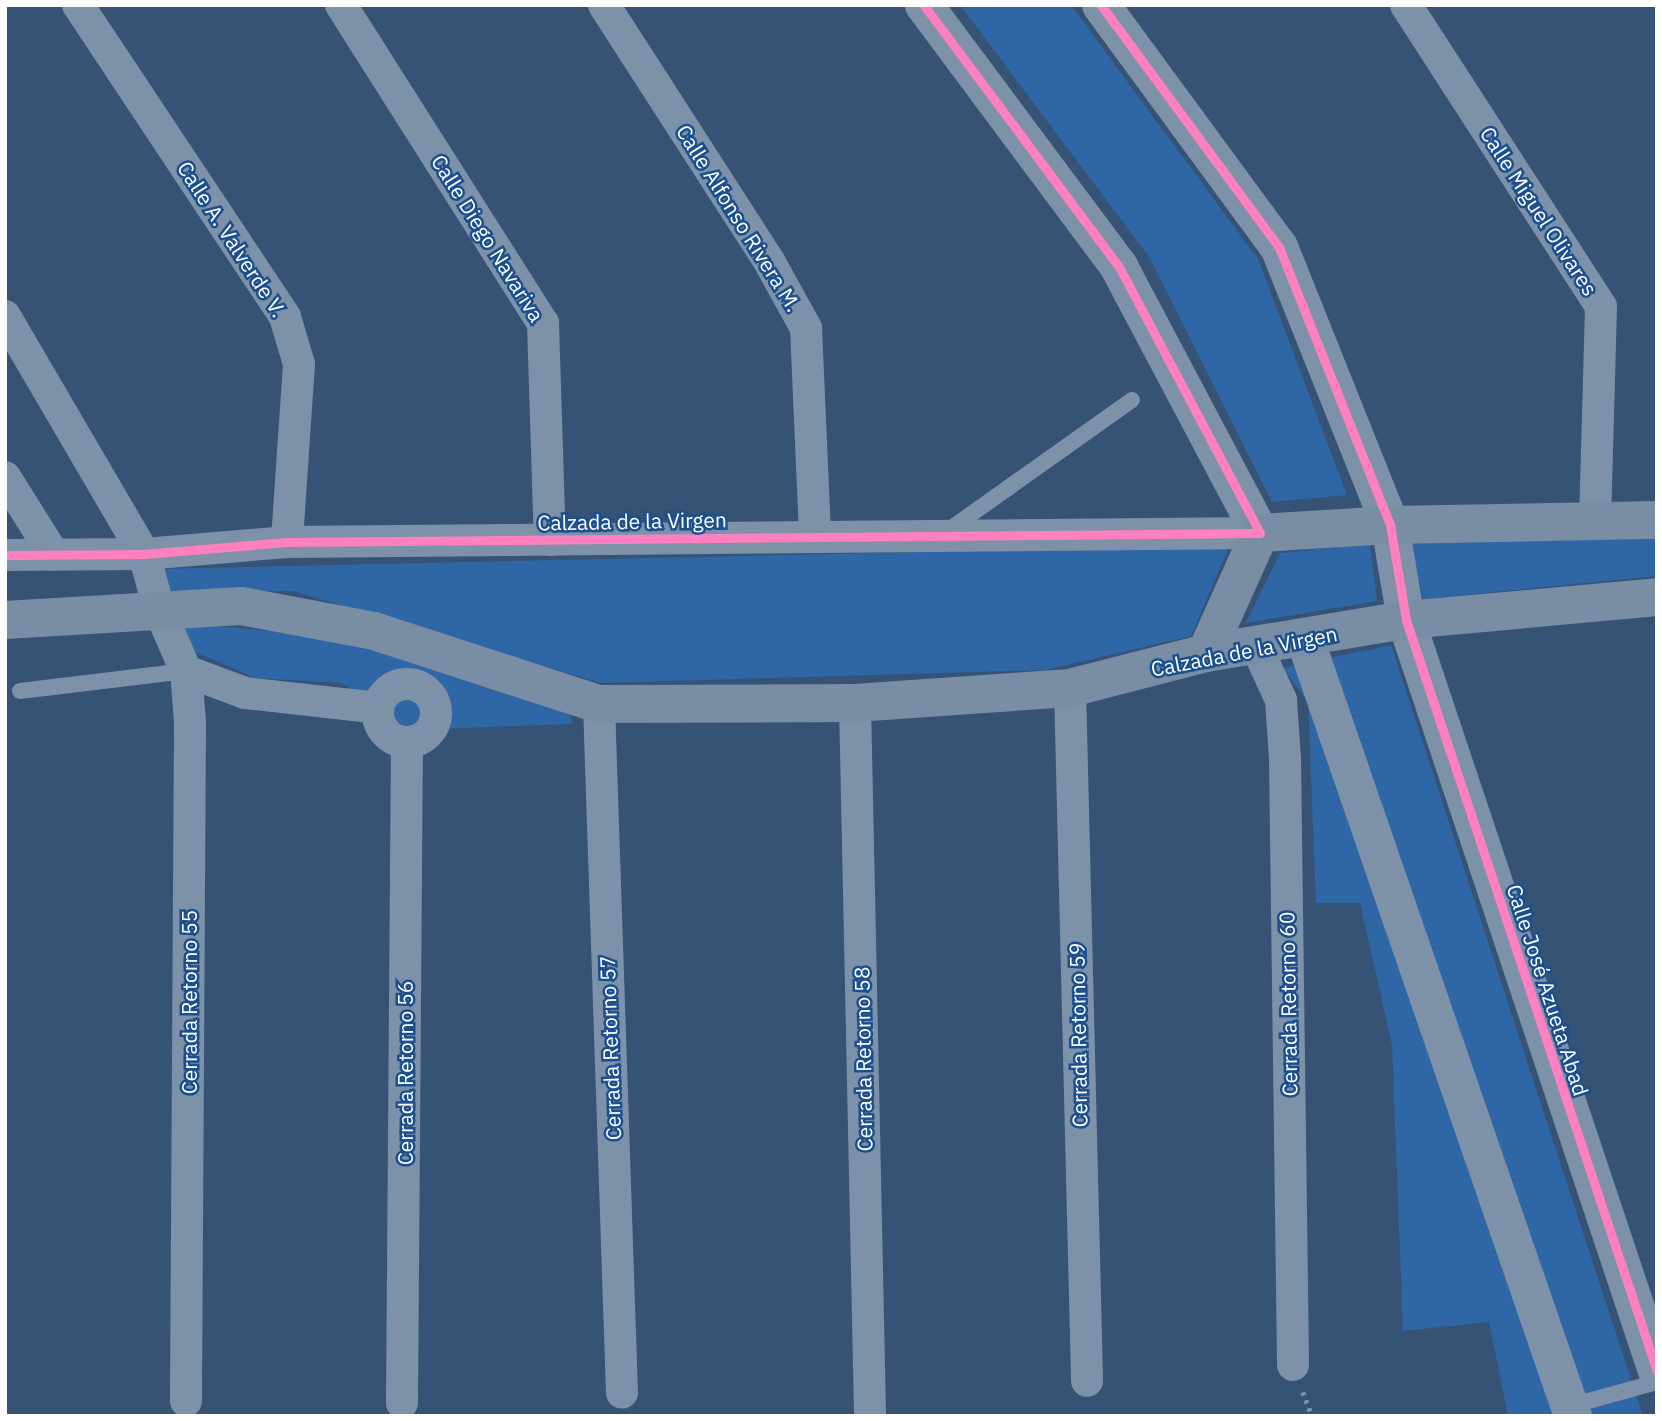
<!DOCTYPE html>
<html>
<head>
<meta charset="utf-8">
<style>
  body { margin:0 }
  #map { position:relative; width:1662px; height:1421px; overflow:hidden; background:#365274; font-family:"IBM Plex Sans",sans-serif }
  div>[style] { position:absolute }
  .green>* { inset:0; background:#2f66a5 }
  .path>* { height:4.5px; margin-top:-2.25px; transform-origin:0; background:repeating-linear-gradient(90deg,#7d92a8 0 3.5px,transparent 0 8.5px) }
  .service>* { height:16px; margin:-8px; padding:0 8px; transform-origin:8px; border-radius:8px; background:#7d92a8 }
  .minor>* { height:32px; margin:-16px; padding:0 16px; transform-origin:16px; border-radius:16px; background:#7d92a8 }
  .minor>.ring { margin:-16px; padding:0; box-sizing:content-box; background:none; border:32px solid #7d92a8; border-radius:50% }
  .tertiary>* { height:38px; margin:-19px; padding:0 19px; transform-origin:19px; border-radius:19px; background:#7d92a8 }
  .secondary>* { height:38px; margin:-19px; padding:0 19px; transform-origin:19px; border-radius:19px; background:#798da4 }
  .cycleway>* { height:9px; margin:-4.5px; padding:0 4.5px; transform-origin:4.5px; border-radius:4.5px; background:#ff80c0 }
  span { translate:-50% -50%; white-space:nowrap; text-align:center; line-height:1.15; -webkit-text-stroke:5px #1b4f8f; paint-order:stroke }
  .street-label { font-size:21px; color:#fff }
  .frame { position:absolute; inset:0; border:7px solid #fff; pointer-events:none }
</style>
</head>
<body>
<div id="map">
  <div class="green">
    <div style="clip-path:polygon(960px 5px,1071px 5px,1258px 259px,1347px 495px,1272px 502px,1149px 257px)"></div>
    <div style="clip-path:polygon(1657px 538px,1657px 576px,1423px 599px,1411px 543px)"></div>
    <div style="clip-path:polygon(1370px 544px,1377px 601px,1246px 623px,1280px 553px)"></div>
    <div style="clip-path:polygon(1230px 545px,1191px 636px,1046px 670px,601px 683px,293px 591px,155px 593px,155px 569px)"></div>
    <div style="clip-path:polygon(175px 622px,332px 637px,570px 713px,572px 724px,409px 730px,342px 683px,255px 678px,180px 645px)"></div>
    <div style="clip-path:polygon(1391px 645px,1643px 1416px,1508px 1416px,1489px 1322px,1403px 1331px,1392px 1045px,1360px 903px,1316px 903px,1308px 702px,1283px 668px)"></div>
  </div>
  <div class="path">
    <div style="left:1303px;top:1392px;width:26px;rotate:69deg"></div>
  </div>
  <div class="service">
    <div style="left:946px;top:532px;width:228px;rotate:-35.4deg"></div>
    <div style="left:20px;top:691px;width:167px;rotate:-6.9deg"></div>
    <div style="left:1570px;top:1406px;width:90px;rotate:-15.4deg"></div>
  </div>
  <div class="minor">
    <div style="left:78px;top:5px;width:374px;rotate:56.4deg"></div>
    <div style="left:285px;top:317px;width:49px;rotate:73.4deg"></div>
    <div style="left:299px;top:364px;width:178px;rotate:93.9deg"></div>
    <div style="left:341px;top:5px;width:377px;rotate:57.6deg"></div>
    <div style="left:543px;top:323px;width:217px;rotate:88.2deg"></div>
    <div style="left:604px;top:5px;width:305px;rotate:57.2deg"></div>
    <div style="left:769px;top:261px;width:77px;rotate:61.1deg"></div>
    <div style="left:806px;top:328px;width:208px;rotate:87.5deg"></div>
    <div style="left:1406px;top:5px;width:359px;rotate:57.1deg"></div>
    <div style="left:1601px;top:307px;width:214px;rotate:91.6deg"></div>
    <div style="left:5px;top:316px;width:276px;rotate:59.7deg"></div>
    <div style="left:144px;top:554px;width:57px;rotate:74.7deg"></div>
    <div style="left:159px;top:609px;width:68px;rotate:66.5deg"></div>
    <div style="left:186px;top:671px;width:51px;rotate:85.5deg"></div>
    <div style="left:190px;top:722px;width:679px;rotate:90.34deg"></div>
    <div style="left:5px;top:477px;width:92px;rotate:57.9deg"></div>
    <div style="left:5px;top:555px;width:139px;rotate:-0.4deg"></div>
    <div style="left:144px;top:554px;width:144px;rotate:-4.8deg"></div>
    <div style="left:287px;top:542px;width:973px;rotate:-0.53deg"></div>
    <div style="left:1257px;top:648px;width:57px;rotate:65.2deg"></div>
    <div style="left:1281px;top:700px;width:59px;rotate:86.1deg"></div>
    <div style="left:1285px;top:759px;width:606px;rotate:89.24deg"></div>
    <div style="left:186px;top:671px;width:63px;rotate:20.4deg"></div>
    <div style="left:245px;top:693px;width:134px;rotate:6.4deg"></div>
    <div class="ring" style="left:378px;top:684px;width:26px;height:26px"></div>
    <div style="left:1070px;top:688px;width:693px;rotate:88.59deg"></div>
    <div style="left:855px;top:703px;width:713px;rotate:88.79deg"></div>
    <div style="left:599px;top:704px;width:689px;rotate:88.09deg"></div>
    <div style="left:402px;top:1403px;width:661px;rotate:-89.57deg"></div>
  </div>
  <div class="tertiary">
    <div style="left:924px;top:5px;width:327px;rotate:53.3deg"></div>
    <div style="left:1119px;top:267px;width:301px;rotate:62.1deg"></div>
    <div style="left:1101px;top:5px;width:300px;rotate:53.7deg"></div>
    <div style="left:1279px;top:247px;width:299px;rotate:68.2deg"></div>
    <div style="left:1390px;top:525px;width:96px;rotate:80.4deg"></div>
    <div style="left:1406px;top:620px;width:792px;rotate:71.52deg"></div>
    <div style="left:1305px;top:639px;width:822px;rotate:70.97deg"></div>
  </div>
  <div class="secondary">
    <div style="left:5px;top:620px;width:236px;rotate:-3.4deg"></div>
    <div style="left:241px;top:606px;width:135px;rotate:10.6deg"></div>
    <div style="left:374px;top:631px;width:237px;rotate:18deg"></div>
    <div style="left:599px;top:704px;width:256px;rotate:-0.2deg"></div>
    <div style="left:855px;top:703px;width:216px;rotate:-4deg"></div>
    <div style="left:1070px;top:688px;width:140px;rotate:-14.4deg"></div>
    <div style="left:1206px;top:653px;width:203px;rotate:-9.4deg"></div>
    <div style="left:1406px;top:620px;width:252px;rotate:-5.2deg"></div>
    <div style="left:1206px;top:653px;width:132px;rotate:-65.8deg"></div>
    <div style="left:1260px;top:533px;width:130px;rotate:-3.5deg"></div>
    <div style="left:1390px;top:525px;width:267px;rotate:-1.1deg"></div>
  </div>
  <div class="cycleway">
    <div style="left:1101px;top:5px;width:300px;rotate:53.7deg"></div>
    <div style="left:1279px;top:247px;width:299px;rotate:68.2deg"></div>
    <div style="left:1390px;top:525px;width:96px;rotate:80.4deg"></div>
    <div style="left:1406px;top:620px;width:792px;rotate:71.52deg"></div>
    <div style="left:5px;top:555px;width:139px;rotate:-0.4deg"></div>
    <div style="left:144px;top:554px;width:144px;rotate:-4.8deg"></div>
    <div style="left:287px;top:542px;width:973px;rotate:-0.53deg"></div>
    <div style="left:1260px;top:533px;width:301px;rotate:-117.9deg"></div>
    <div style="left:1119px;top:267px;width:327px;rotate:-126.7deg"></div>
  </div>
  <div class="street-label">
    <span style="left:1539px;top:211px;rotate:57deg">Calle Miguel Olivares</span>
    <span style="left:739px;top:218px;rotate:58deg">Calle Alfonso Rivera M.</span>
    <span style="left:488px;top:238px;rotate:58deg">Calle Diego Navariva</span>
    <span style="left:232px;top:239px;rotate:57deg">Calle A. Valverde V.</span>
    <span style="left:632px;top:521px;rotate:-1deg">Calzada de la Virgen</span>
    <span style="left:1244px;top:651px;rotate:-11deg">Calzada de la Virgen</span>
    <span style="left:1548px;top:990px;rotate:72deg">Calle José Azueta Abad</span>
    <span style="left:189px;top:1002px;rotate:-90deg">Cerrada Retorno 55</span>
    <span style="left:1288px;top:1004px;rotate:-91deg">Cerrada Retorno 60</span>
    <span style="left:1078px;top:1035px;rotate:-91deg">Cerrada Retorno 59</span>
    <span style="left:610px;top:1048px;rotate:-92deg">Cerrada Retorno 57</span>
    <span style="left:863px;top:1059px;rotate:-91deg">Cerrada Retorno 58</span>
    <span style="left:405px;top:1073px;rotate:-90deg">Cerrada Retorno 56</span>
  </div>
  <div class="frame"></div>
</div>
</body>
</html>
